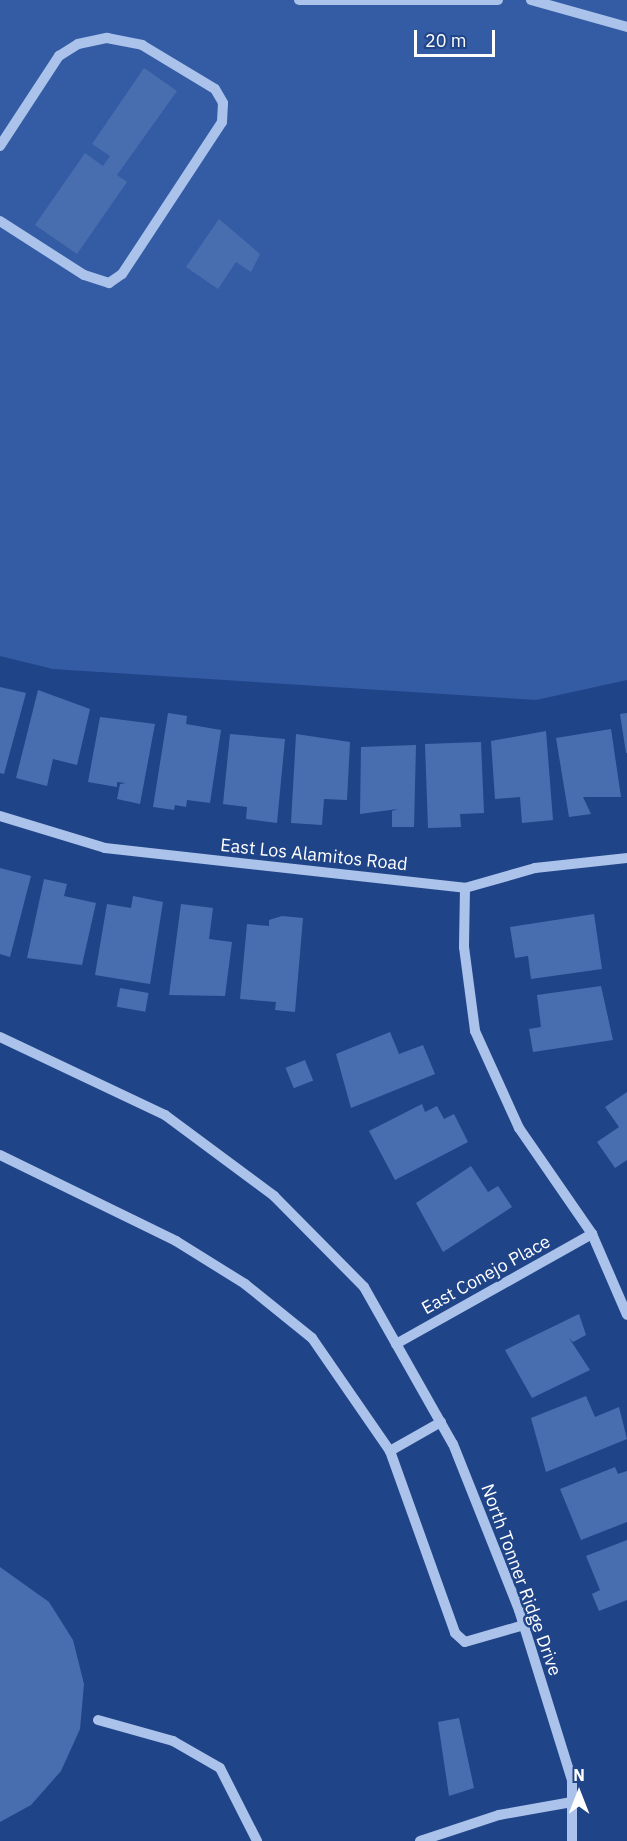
<!DOCTYPE html>
<html>
<head>
<meta charset="utf-8">
<style>
  body { margin:0 }
  #map { position:relative; width:627px; height:1841px; overflow:hidden; background:#204488; font-family:"IBM Plex Sans",sans-serif }
  div>[style] { position:absolute }
  .green>* { inset:0; background:#345ca5 }
  .building>* { inset:0; background:#496eb0; transform-origin:0 0 }
  .minor>* { height:10px; margin:-5px; padding:0 5px; transform-origin:5px; border-radius:5px; background:#abc2ea }
  span { translate:-50% -50%; white-space:nowrap; text-align:center; line-height:1.15; -webkit-text-stroke:5px #204488; paint-order:stroke }
  .street-label { font-size:18px; color:#fff }
  .north { position:absolute; left:549px; top:1763px; width:60px; height:60px; -webkit-text-stroke:4px #204488; paint-order:stroke; rotate:0deg; font-size:16px; font-weight:700; line-height:24px; text-align:center; color:#fff }
  .north::after { content:''; display:block; margin:auto; width:21px; height:27px; background:#fff; clip-path:polygon(50% 0,100% 100%,50% 72%,0 100%) }
  .scale { position:absolute; left:414px; top:30px; width:81px; height:27px; box-sizing:border-box; border:3px solid #fff; border-top:0; padding-left:8px; font-size:18px; line-height:21px; white-space:nowrap; color:#fff; -webkit-text-stroke:4px #204488; paint-order:stroke }
</style>
</head>
<body>
<div id="map">
  <div class="green">
    <div style="clip-path:polygon(0 0,627px 0,627px 680px,536px 700px,53px 669px,0 656px)"></div>
  </div>
  <div class="building">
    <div style="clip-path:polygon(144px 68px,177px 91px,117px 175px,127px 182px,77px 254px,35px 225px,85px 153px,103px 166px,110px 156px,92px 144px)"></div>
    <div style="clip-path:polygon(219px 219px,260px 254px,251px 272px,236px 262px,218px 289px,186px 267px)"></div>
    <div style="clip-path:polygon(0 687px,26px 693px,4px 774px,0 773px)"></div>
    <div style="clip-path:polygon(38px 690px,90px 709px,77px 765px,53px 759px,47px 786px,16px 778px)"></div>
    <div style="clip-path:polygon(168px 713px,187px 716px,186px 724px,221px 730px,210px 803px,187px 800px,186px 807px,175px 805px,174px 810px,153px 807px)"></div>
    <div style="clip-path:polygon(627px 713px,627px 753px,626px 753px,620px 714px)"></div>
    <div style="clip-path:polygon(100px 717px,155px 724px,140px 804px,117px 799px,120px 784px,126px 783px,117px 782px,117px 787px,88px 782px)"></div>
    <div style="clip-path:polygon(611px 729px,621px 797px,583px 797px,591px 814px,569px 817px,556px 738px)"></div>
    <div style="clip-path:polygon(546px 731px,553px 820px,522px 823px,520px 797px,495px 799px,491px 741px)"></div>
    <div style="clip-path:polygon(230px 734px,285px 739px,277px 823px,246px 819px,247px 807px,223px 804px)"></div>
    <div style="clip-path:polygon(296px 734px,350px 742px,347px 800px,324px 799px,322px 825px,291px 823px)"></div>
    <div style="clip-path:polygon(481px 742px,484px 813px,460px 814px,461px 827px,428px 828px,425px 744px)"></div>
    <div style="clip-path:polygon(416px 745px,414px 827px,392px 827px,392px 811px,398px 809px,360px 814px,361px 747px)"></div>
    <div style="clip-path:polygon(0 868px,31px 876px,10px 957px,0 954px)"></div>
    <div style="clip-path:polygon(44px 879px,67px 884px,64px 896px,96px 903px,82px 965px,27px 958px)"></div>
    <div style="clip-path:polygon(133px 896px,163px 902px,150px 984px,95px 975px,107px 904px,131px 908px)"></div>
    <div style="clip-path:polygon(181px 904px,213px 908px,209px 939px,232px 942px,225px 996px,169px 995px)"></div>
    <div style="clip-path:polygon(594px 914px,602px 969px,531px 979px,528px 956px,515px 958px,510px 927px)"></div>
    <div style="clip-path:polygon(282px 916px,303px 918px,295px 1012px,275px 1010px,276px 1002px,240px 999px,247px 924px,269px 926px,269px 920px)"></div>
    <div style="clip-path:polygon(601px 986px,613px 1040px,533px 1052px,529px 1029px,541px 1027px,537px 995px)"></div>
    <div style="left:120px;top:988px;width:29px;height:19px;rotate:10deg"></div>
    <div style="clip-path:polygon(390px 1032px,399px 1054px,423px 1045px,435px 1074px,351px 1108px,336px 1054px)"></div>
    <div style="left:305px;top:1060px;width:22px;height:21px;rotate:68deg"></div>
    <div style="clip-path:polygon(627px 1092px,627px 1160px,615px 1168px,597px 1142px,619px 1127px,605px 1107px)"></div>
    <div style="clip-path:polygon(422px 1104px,425px 1112px,437px 1106px,444px 1119px,454px 1114px,468px 1142px,395px 1180px,369px 1131px)"></div>
    <div style="clip-path:polygon(471px 1166px,488px 1192px,498px 1186px,512px 1207px,443px 1252px,416px 1203px)"></div>
    <div style="clip-path:polygon(579px 1314px,586px 1335px,573px 1342px,569px 1338px,590px 1370px,532px 1398px,505px 1350px)"></div>
    <div style="clip-path:polygon(586px 1396px,595px 1417px,619px 1407px,627px 1439px,546px 1472px,531px 1418px)"></div>
    <div style="clip-path:polygon(615px 1467px,618px 1474px,627px 1471px,627px 1522px,581px 1540px,560px 1489px)"></div>
    <div style="clip-path:polygon(627px 1540px,627px 1600px,599px 1611px,592px 1594px,600px 1590px,586px 1556px)"></div>
    <div style="clip-path:polygon(0 1567px,49px 1602px,73px 1640px,84px 1684px,80px 1729px,61px 1771px,31px 1805px,0 1822px)"></div>
    <div style="clip-path:polygon(459px 1718px,474px 1788px,449px 1796px,438px 1722px)"></div>
  </div>
  <div class="minor">
    <div style="left:299px;top:0;width:199px"></div>
    <div style="left:531px;top:0;width:100px;rotate:15.7deg"></div>
    <div style="left:0;top:146px;width:108px;rotate:-56.8deg"></div>
    <div style="left:59px;top:56px;width:22px;rotate:-32deg"></div>
    <div style="left:78px;top:44px;width:30px;rotate:-12deg"></div>
    <div style="left:107px;top:38px;width:36px;rotate:11deg"></div>
    <div style="left:142px;top:45px;width:85px;rotate:31.1deg"></div>
    <div style="left:215px;top:89px;width:16px;rotate:60deg"></div>
    <div style="left:223px;top:103px;width:19px;rotate:93deg"></div>
    <div style="left:222px;top:122px;width:182px;rotate:123.3deg"></div>
    <div style="left:122px;top:274px;width:16px;rotate:145deg"></div>
    <div style="left:109px;top:283px;width:26px;rotate:-162deg"></div>
    <div style="left:84px;top:275px;width:100px;rotate:-147.3deg"></div>
    <div style="left:0;top:816px;width:110px;rotate:16.9deg"></div>
    <div style="left:105px;top:848px;width:362px;rotate:6.3deg"></div>
    <div style="left:465px;top:888px;width:73px;rotate:-15.9deg"></div>
    <div style="left:535px;top:868px;width:93px;rotate:-6.2deg"></div>
    <div style="left:465px;top:888px;width:59px;rotate:91deg"></div>
    <div style="left:464px;top:947px;width:85px;rotate:82.5deg"></div>
    <div style="left:475px;top:1031px;width:107px;rotate:65.6deg"></div>
    <div style="left:519px;top:1128px;width:129px;rotate:55.4deg"></div>
    <div style="left:592px;top:1234px;width:88px;rotate:66.6deg"></div>
    <div style="left:0;top:1037px;width:183px;rotate:25.3deg"></div>
    <div style="left:165px;top:1115px;width:136px;rotate:36.6deg"></div>
    <div style="left:274px;top:1196px;width:128px;rotate:45.3deg"></div>
    <div style="left:364px;top:1287px;width:180px;rotate:60.5deg"></div>
    <div style="left:453px;top:1444px;width:179px;rotate:68.3deg"></div>
    <div style="left:519px;top:1610px;width:178px;rotate:72.7deg"></div>
    <div style="left:572px;top:1780px;width:61px;rotate:90deg"></div>
    <div style="left:0;top:1155px;width:196px;rotate:26deg"></div>
    <div style="left:176px;top:1241px;width:81px;rotate:31.9deg"></div>
    <div style="left:245px;top:1284px;width:86px;rotate:38.9deg"></div>
    <div style="left:312px;top:1338px;width:137px;rotate:55.4deg"></div>
    <div style="left:396px;top:1344px;width:225px;rotate:-29.3deg"></div>
    <div style="left:441px;top:1422px;width:59px;rotate:150.4deg"></div>
    <div style="left:390px;top:1451px;width:193px;rotate:70.3deg"></div>
    <div style="left:455px;top:1633px;width:13px;rotate:42deg"></div>
    <div style="left:465px;top:1642px;width:61px;rotate:-16.1deg"></div>
    <div style="left:98px;top:1720px;width:78px;rotate:15.6deg"></div>
    <div style="left:173px;top:1741px;width:54px;rotate:29.9deg"></div>
    <div style="left:220px;top:1768px;width:82px;rotate:63.1deg"></div>
    <div style="left:420px;top:1841px;width:83px;rotate:-18.2deg"></div>
    <div style="left:499px;top:1815px;width:74px;rotate:-10.1deg"></div>
  </div>
  <div class="street-label">
    <span style="left:314px;top:855px;rotate:6deg">East Los Alamitos Road</span>
    <span style="left:486px;top:1275px;rotate:-29deg">East Conejo Place</span>
    <span style="left:521px;top:1580px;rotate:70deg">North Tonner Ridge Drive</span>
  </div>
  <div class="north">N</div>
  <div class="scale">20 m</div>
</div>
</body>
</html>
